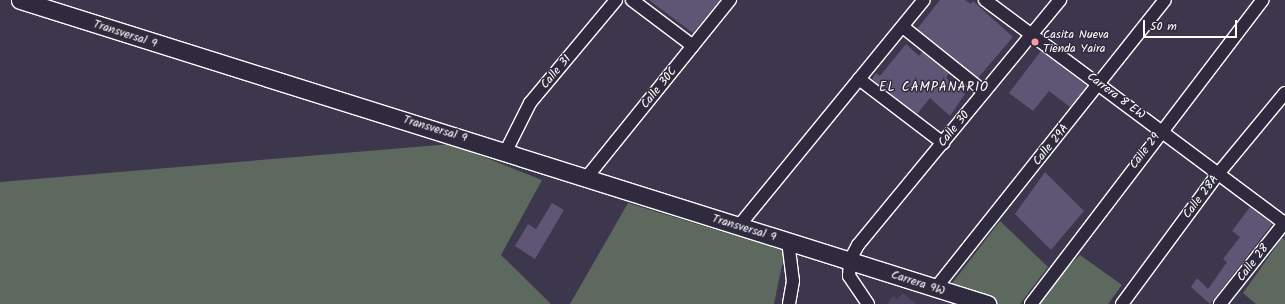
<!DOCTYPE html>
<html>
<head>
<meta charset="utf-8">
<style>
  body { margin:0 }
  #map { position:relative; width:1285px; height:304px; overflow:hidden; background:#3d374e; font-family:Kalam,sans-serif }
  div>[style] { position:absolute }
  .built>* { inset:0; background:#4b445c }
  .green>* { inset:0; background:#5d695e }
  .building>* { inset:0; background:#5e5674 }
  .roads { filter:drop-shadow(1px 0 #fff) drop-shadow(-1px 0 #fff) drop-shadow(0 1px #fff) drop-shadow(0 -1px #fff) }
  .street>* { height:12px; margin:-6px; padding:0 6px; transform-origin:6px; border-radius:6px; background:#2f2a3d }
  .secondary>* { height:17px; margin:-8.5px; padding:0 8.5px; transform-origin:8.5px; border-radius:8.5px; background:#2f2a3d }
  .dots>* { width:11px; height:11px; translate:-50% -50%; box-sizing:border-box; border:2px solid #2f2a3d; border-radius:50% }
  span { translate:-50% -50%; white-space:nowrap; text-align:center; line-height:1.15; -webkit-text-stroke:3px #2f2a3d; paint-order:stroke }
  .street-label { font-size:12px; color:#fff }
  .poi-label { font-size:12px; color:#fff }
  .left { translate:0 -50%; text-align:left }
  .neighbourhood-label { font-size:13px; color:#fff; letter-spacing:1px }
  .scale { position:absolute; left:1143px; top:20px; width:94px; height:18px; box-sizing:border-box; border:2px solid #fff; border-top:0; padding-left:5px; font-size:12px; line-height:14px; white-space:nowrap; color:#fff; -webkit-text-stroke:3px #2f2a3d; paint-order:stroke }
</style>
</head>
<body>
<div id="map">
  <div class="built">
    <div style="clip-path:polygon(903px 293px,916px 304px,887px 304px,893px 296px,897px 299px)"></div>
  </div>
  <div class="green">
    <div style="clip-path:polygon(451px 144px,542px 180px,501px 255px,551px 304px,0 304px,0 182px)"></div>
    <div style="clip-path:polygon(628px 203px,785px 251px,774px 304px,570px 304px)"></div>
    <div style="clip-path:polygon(1000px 221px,1048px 267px,1020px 304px,992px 304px,947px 290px)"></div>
    <div style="clip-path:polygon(1282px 238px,1285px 240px,1285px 304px,1256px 304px,1243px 293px)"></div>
    <div style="clip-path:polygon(1080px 255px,1122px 285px,1108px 304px,1031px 304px)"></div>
  </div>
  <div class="building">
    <div style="clip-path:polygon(649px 0,720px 0,693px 33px)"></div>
    <div style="clip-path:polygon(940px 0,965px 0,971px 4px,973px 1px,1013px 37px,978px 78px,917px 29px)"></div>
    <div style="clip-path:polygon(906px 44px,919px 56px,922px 52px,949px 73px,946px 78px,965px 94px,950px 116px,930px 98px,917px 114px,872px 79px,876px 73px,880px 76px)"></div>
    <div style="clip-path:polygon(1041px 51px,1087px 86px,1070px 107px,1049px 91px,1033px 111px,1009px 93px)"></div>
    <div style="clip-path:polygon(1045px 172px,1084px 211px,1051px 250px,1015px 214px)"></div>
    <div style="clip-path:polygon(552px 203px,564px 210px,535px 259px,515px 246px,528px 224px,536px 229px)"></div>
    <div style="clip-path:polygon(1250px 207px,1272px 224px,1210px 304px,1191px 287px,1197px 278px,1208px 289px,1227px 262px,1223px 259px,1240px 237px,1232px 231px)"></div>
  </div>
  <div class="roads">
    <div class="street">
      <div style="left:632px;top:0;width:76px;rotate:37deg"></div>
      <div style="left:985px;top:0;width:374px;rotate:36.7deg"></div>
      <div style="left:903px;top:27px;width:104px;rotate:38.7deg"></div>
      <div style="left:859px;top:79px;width:106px;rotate:37.3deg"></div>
      <div style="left:506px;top:151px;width:54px;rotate:-63.4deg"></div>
      <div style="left:530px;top:103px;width:134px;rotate:-50.1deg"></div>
      <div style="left:587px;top:177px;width:228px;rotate:-51.1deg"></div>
      <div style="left:738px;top:227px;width:293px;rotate:-50.7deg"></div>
      <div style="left:788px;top:241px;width:40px;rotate:82.9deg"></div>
      <div style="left:793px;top:281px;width:23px;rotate:100deg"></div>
      <div style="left:935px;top:289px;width:369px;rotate:-51.5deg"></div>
      <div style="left:868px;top:304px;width:34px;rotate:-124deg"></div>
      <div style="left:849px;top:276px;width:16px;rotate:-86deg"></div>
      <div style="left:850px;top:260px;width:17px;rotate:-62deg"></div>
      <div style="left:858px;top:245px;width:318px;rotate:-50.5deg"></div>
      <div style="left:1031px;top:304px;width:382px;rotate:-52.7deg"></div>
      <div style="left:1122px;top:304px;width:162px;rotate:-53.6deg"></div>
      <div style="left:1218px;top:174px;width:105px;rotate:-50.4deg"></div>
      <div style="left:1220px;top:304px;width:105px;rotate:-51.6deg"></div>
    </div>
    <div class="secondary">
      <div style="left:20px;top:0;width:1014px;rotate:17.45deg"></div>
    </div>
  </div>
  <div class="dots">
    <div style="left:1035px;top:42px;background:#ff9aa2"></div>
  </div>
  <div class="street-label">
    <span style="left:125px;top:34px;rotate:18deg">Transversal 9</span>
    <span style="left:556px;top:72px;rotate:-50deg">Calle 31</span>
    <span style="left:659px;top:88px;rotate:-51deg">Calle 30C</span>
    <span style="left:1116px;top:96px;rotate:37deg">Carrera 8 EW</span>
    <span style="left:435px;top:129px;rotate:17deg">Transversal 9</span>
    <span style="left:954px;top:129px;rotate:-51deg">Calle 30</span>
    <span style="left:1051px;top:145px;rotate:-51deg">Calle 29A</span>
    <span style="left:1145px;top:151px;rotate:-53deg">Calle 29</span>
    <span style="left:1201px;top:197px;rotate:-53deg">Calle 28A</span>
    <span style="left:744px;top:228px;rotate:17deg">Transversal 9</span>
    <span style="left:1253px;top:263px;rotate:-52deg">Calle 28</span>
    <span style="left:918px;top:283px;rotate:18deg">Carrera 9W</span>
  </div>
  <div class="poi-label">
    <span class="left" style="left:1043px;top:42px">Casita Nueva<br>Tienda Yaira</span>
  </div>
  <div class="neighbourhood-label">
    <span style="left:934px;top:88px">EL CAMPANARIO</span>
  </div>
  <div class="scale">50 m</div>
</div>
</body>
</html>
